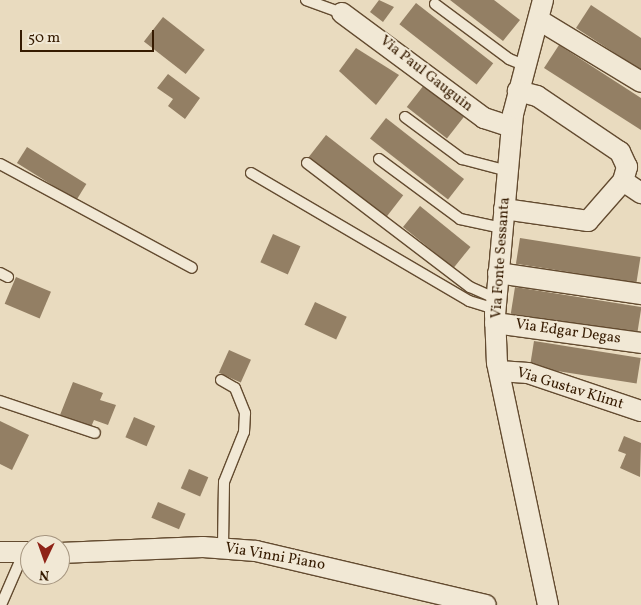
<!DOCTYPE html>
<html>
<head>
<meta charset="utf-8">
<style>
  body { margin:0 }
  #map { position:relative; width:641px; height:605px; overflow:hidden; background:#e9dbbf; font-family:Vollkorn,serif }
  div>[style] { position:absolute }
  .building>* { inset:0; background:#937f64; transform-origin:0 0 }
  .roads { filter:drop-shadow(1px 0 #634b30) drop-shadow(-1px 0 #634b30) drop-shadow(0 1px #634b30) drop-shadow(0 -1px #634b30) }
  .lane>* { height:10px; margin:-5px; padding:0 5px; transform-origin:5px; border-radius:5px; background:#f1e8d5 }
  .street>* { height:20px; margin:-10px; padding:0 10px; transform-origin:10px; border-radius:10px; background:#f1e8d5 }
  span { translate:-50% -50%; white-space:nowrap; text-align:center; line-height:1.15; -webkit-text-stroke:4px #f1e8d5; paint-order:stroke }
  .street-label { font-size:15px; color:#361b01 }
  .north { position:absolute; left:20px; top:535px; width:50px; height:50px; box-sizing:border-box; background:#f1e8d5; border:1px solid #a69680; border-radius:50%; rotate:183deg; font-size:14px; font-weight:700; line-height:20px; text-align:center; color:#361b01 }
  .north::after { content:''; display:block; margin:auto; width:18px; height:22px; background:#8f2418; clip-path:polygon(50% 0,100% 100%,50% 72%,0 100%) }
  .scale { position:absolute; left:20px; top:30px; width:134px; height:22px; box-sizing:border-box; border:2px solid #361b01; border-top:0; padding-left:6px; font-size:15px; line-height:18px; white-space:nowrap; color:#361b01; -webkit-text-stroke:4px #f1e8d5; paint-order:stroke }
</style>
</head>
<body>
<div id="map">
  <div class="building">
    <div style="clip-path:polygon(379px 0,394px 7px,383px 22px,370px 12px)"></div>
    <div style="clip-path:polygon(450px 0,494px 0,520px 20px,503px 41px)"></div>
    <div style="left:416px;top:3px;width:98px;height:27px;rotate:38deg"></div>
    <div style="clip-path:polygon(591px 5px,641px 38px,641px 70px,576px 28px)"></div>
    <div style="left:163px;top:17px;width:53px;height:31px;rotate:38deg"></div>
    <div style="clip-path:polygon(559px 45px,641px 98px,641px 130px,544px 68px)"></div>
    <div style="clip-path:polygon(356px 48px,399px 75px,376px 105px,339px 71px)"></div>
    <div style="clip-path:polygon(168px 74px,200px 98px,185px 119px,168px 106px,173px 99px,157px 88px)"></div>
    <div style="left:424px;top:85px;width:51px;height:28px;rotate:38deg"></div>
    <div style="left:386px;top:118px;width:99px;height:26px;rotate:38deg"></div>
    <div style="left:326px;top:135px;width:98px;height:28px;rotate:38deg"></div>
    <div style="left:27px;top:147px;width:70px;height:19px;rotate:32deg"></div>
    <div style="left:420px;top:206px;width:65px;height:27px;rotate:39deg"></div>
    <div style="left:273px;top:234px;width:30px;height:31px;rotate:24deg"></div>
    <div style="left:520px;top:238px;width:122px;height:26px;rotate:9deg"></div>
    <div style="left:16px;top:277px;width:38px;height:29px;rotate:23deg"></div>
    <div style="left:515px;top:287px;width:128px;height:27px;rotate:9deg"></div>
    <div style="left:315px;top:302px;width:35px;height:25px;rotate:25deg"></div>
    <div style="left:534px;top:341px;width:108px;height:26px;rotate:9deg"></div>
    <div style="left:229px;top:350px;width:24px;height:25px;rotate:24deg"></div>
    <div style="clip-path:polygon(73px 382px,103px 393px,100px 400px,116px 405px,108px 425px,94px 420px,91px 427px,60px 415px)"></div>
    <div style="left:134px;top:417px;width:23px;height:22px;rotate:23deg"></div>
    <div style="clip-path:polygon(0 421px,29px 435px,12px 470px,0 464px)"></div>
    <div style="clip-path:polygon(624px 436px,641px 443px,640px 477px,620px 468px,626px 454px,618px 451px)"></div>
    <div style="left:189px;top:469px;width:21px;height:21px;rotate:23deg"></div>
    <div style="left:158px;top:502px;width:30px;height:17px;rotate:23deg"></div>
  </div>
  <div class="roads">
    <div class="lane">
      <div style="left:306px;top:0;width:38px;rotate:20deg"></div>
      <div style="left:435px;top:4px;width:92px;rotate:36.6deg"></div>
      <div style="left:509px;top:59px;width:16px;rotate:22deg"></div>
      <div style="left:405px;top:117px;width:71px;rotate:36.4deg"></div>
      <div style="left:462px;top:159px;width:48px;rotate:14.6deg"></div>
      <div style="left:379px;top:159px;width:101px;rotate:36.5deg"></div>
      <div style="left:460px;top:219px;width:43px;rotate:12.1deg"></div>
      <div style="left:307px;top:163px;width:205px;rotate:37.3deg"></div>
      <div style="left:470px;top:287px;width:27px;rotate:24deg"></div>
      <div style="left:0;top:164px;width:218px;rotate:28.4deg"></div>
      <div style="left:251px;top:173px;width:253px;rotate:30.4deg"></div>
      <div style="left:469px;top:301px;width:27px;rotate:17deg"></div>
      <div style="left:0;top:273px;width:9px;rotate:27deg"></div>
      <div style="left:221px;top:380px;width:16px;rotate:30deg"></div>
      <div style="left:235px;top:388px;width:27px;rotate:68deg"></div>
      <div style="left:245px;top:413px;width:19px;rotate:93deg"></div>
      <div style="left:244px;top:432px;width:54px;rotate:111.8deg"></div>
      <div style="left:224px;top:482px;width:66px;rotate:90.9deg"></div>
      <div style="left:0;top:401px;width:100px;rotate:18.6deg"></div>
      <div style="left:1px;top:605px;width:58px;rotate:-66.5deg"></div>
    </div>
    <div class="street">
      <div style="left:543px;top:0;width:118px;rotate:104.7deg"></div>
      <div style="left:513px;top:114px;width:201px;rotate:95.1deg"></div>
      <div style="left:495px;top:314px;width:49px;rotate:87.7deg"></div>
      <div style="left:497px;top:363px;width:247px;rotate:78.1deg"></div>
      <div style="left:342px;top:13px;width:177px;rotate:36.5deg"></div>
      <div style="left:484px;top:118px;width:29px;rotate:18deg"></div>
      <div style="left:539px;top:20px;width:119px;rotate:31.3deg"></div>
      <div style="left:623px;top:181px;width:22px;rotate:34deg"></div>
      <div style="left:504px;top:209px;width:85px;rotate:8.1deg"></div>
      <div style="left:588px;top:221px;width:53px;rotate:-48.8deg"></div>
      <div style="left:623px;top:181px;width:15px;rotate:-74deg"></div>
      <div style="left:627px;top:167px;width:17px;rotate:-115deg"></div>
      <div style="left:620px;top:152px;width:100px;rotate:-146deg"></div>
      <div style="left:537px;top:96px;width:20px;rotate:-165deg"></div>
      <div style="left:498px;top:273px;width:145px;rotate:8.4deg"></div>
      <div style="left:495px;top:323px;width:147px;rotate:7.8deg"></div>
      <div style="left:499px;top:371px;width:29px;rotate:4deg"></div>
      <div style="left:528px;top:373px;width:119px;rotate:18.6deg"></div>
      <div style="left:0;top:552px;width:30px"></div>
      <div style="left:60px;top:553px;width:143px;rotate:-2.4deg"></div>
      <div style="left:203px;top:547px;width:53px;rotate:4.3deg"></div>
      <div style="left:256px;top:551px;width:236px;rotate:13.2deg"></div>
    </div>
  </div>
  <div class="street-label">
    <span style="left:426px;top:74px;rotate:38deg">Via Paul Gauguin</span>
    <span style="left:501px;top:258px;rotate:-86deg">Via Fonte Sessanta</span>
    <span style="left:568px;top:332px;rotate:8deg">Via Edgar Degas</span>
    <span style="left:570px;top:389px;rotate:17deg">Via Gustav Klimt</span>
    <span style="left:275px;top:557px;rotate:10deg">Via Vinni Piano</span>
  </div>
  <div class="north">N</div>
  <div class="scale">50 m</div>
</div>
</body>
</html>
